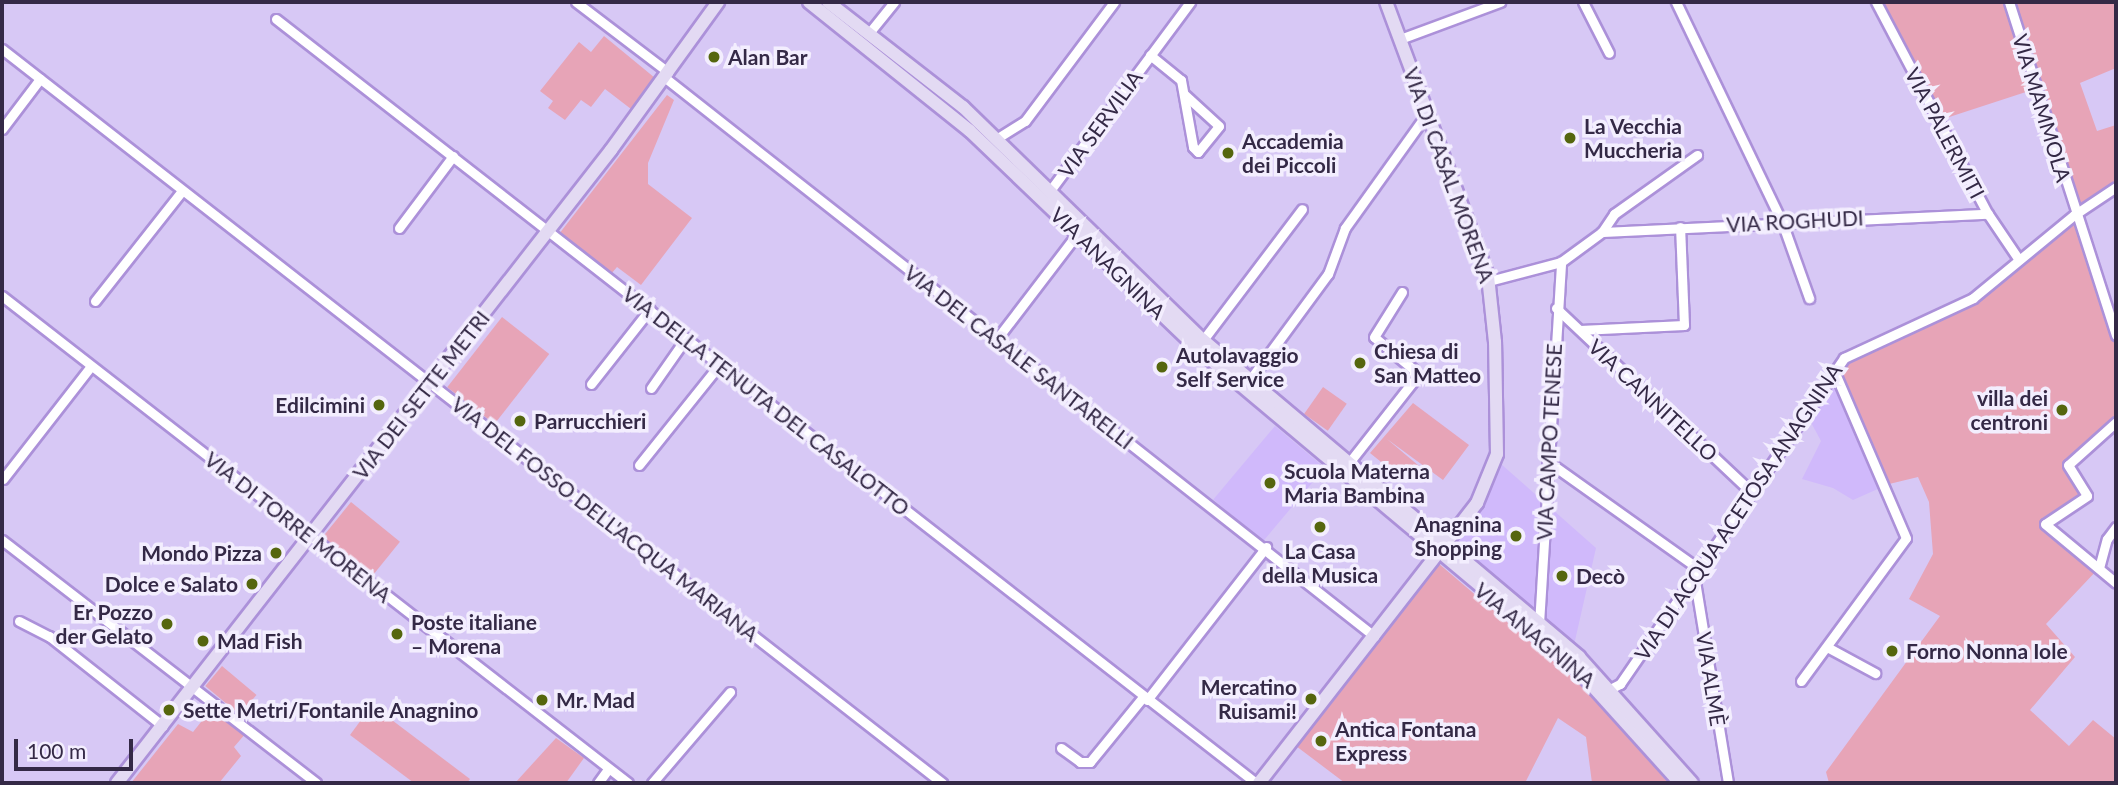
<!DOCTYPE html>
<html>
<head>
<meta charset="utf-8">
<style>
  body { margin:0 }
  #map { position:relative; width:2118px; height:785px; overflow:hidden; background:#d7c8f5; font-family:Lato,sans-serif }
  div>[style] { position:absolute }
  .built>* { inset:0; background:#d0b9fb; transform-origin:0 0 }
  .green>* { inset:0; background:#e7a4b7; transform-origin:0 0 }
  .roads { filter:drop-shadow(2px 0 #ac91d9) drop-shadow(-2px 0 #ac91d9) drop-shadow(0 2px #ac91d9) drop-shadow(0 -2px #ac91d9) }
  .street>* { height:9px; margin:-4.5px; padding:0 4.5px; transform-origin:4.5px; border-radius:4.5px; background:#fff }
  .secondary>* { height:12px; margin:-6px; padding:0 6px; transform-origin:6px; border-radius:6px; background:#e3daf3 }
  .dots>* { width:19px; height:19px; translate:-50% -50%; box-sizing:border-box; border:4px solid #f3eefe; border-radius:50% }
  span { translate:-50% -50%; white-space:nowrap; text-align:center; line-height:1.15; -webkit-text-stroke:7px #f3eefe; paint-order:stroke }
  .poi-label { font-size:21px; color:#342946; font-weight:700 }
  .left { translate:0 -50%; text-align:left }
  .right { translate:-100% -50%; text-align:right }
  .street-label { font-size:21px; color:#342946 }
  .frame { position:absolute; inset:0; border:4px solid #342946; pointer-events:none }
  .scale { position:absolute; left:14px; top:739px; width:119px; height:32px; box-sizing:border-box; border:4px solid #342946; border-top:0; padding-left:9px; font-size:21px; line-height:24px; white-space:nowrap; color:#342946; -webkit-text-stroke:5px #f3eefe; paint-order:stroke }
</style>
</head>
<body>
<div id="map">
  <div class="built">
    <div style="clip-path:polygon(1832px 381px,1880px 488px,1853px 500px,1833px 488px,1802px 479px,1821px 441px,1808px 417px)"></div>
    <div style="left:1275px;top:426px;width:65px;height:96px;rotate:40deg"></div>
    <div style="clip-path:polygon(1501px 464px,1596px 548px,1574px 645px,1450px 545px,1474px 517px)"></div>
  </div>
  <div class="green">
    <div style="clip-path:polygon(1871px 2px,2006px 2px,2032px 90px,1934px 122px)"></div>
    <div style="clip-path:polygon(2009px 2px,2116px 2px,2116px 68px,2080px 83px,2097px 131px,2116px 125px,2116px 188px,2074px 215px,2116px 335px,2116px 419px,2069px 461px,2087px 496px,2045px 524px,2099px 568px,2046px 624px,2075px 657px,2030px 710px,2069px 746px,2093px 720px,2116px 739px,2116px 783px,1829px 783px,1826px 772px,1940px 616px,1909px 599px,1933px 554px,1929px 502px,1918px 477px,1885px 485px,1834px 371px,1838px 363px,1979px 294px,2074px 215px)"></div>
    <div style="clip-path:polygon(604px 36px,655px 78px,631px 109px,605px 89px,591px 107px,581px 100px,565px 120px,548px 108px,553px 101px,540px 91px,579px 42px,591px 52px)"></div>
    <div style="clip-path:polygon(667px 95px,674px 100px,648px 163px,648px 184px,692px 218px,641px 285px,617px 267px,611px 274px,559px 234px)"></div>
    <div style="left:502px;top:317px;width:60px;height:89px;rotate:38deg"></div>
    <div style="left:1323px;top:387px;width:29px;height:33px;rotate:35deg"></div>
    <div style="clip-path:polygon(1413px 403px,1469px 445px,1443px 480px,1387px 439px,1419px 466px,1406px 482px,1370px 453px)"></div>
    <div style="left:351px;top:502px;width:63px;height:46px;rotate:39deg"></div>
    <div style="clip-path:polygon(1438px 563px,1601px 702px,1668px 783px,1592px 783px,1586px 737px,1558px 718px,1525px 783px,1345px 783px,1296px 746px)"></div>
    <div style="left:222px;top:666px;width:45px;height:26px;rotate:40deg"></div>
    <div style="clip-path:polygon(372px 705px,470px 779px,467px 783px,414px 783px,350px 735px)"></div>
    <div style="clip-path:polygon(213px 707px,246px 733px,234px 747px,241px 756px,219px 783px,131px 783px,178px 724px,193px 732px)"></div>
    <div style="clip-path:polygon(556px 738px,584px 758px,566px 783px,515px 783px)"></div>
  </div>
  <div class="roads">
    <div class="street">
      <div style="left:576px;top:2px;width:116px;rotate:37.3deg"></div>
      <div style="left:1583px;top:2px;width:57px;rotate:63deg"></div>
      <div style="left:1676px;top:2px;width:244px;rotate:64.3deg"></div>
      <div style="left:1782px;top:222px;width:81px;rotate:70.4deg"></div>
      <div style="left:1876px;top:2px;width:240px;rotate:62.2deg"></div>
      <div style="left:1988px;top:214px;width:55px;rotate:56deg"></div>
      <div style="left:2009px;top:2px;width:350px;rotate:72.2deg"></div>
      <div style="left:276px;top:19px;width:1243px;rotate:37.94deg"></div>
      <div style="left:869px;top:33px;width:40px;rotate:-51deg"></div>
      <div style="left:1400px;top:39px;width:107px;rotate:-20.3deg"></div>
      <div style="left:2px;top:49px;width:1193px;rotate:37.98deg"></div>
      <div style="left:1150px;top:55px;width:40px;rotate:39deg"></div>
      <div style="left:1181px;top:80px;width:68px;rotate:79.8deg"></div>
      <div style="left:1193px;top:147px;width:7px;rotate:45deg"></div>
      <div style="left:1198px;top:152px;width:33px;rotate:-51deg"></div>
      <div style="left:1219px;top:126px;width:47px;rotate:-137.6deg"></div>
      <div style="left:664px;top:77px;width:904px;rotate:38.21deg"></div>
      <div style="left:2px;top:129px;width:63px;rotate:-52.8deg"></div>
      <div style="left:996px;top:139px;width:34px;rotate:-32deg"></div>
      <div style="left:1025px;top:121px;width:149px;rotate:-53.2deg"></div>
      <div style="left:1049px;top:192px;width:237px;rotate:-53.4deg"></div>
      <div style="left:399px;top:228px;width:90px;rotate:-53.1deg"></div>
      <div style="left:1602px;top:232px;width:22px;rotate:-56deg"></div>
      <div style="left:1614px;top:214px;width:102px;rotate:-35.4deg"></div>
      <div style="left:1489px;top:281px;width:74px;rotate:-14.8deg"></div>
      <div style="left:1561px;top:262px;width:51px;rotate:-36.2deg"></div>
      <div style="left:1602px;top:232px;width:386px;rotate:-2.7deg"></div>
      <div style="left:2px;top:296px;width:793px;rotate:37.88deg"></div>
      <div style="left:95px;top:301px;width:140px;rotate:-51.7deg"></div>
      <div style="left:1556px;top:308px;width:267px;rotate:43.3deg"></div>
      <div style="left:1580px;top:330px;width:104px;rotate:-2.8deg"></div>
      <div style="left:1684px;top:325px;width:98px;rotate:-92.3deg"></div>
      <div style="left:996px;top:340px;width:133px;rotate:-52.6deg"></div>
      <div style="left:1203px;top:340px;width:164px;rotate:-52.9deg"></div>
      <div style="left:1249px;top:381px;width:133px;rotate:-53.6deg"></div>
      <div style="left:1328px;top:274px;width:49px;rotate:-69.7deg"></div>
      <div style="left:1345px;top:228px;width:143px;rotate:-54.4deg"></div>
      <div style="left:591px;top:384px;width:95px;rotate:-51.8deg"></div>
      <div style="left:651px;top:388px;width:61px;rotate:-55deg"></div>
      <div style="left:2116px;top:422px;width:64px;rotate:138.1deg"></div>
      <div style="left:2068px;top:465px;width:36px;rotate:58deg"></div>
      <div style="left:2087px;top:496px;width:50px;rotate:146.3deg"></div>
      <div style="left:2045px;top:524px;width:92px;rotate:39.7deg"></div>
      <div style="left:1547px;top:461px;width:178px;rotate:35.4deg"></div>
      <div style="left:1348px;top:464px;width:108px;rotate:-51.8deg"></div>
      <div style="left:1415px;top:379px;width:10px;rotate:-101deg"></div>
      <div style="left:1413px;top:369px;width:50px;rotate:-140.6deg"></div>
      <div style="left:1374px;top:337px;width:53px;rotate:-58.1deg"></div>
      <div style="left:639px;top:465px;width:129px;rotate:-51.3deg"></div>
      <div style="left:3px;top:479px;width:143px;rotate:-52.1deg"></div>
      <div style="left:2px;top:540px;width:397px;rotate:37.7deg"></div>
      <div style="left:2099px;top:568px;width:30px;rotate:-75deg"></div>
      <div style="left:2107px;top:539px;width:15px;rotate:-53deg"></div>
      <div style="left:1694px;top:575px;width:211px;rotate:80.7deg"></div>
      <div style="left:19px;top:621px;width:34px;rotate:27deg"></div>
      <div style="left:49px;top:636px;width:145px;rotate:38.3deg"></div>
      <div style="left:1539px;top:624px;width:363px;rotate:-86.5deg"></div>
      <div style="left:1827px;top:647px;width:55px;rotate:28.4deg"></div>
      <div style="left:1801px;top:681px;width:177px;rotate:-53.7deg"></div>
      <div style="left:1906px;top:538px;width:182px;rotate:-113.3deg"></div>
      <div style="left:1606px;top:691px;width:16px;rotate:-27deg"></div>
      <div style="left:1620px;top:684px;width:396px;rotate:-55.5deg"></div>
      <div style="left:1844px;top:358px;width:142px;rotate:-24.9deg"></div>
      <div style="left:1973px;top:298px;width:131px;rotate:-39.4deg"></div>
      <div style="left:2074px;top:215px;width:50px;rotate:-33.7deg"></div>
      <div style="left:1147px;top:700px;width:194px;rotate:-52.1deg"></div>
      <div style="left:1061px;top:748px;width:24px;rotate:36deg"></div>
      <div style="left:1080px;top:762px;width:10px"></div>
      <div style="left:1090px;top:762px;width:84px;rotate:-50.8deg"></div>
      <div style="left:598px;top:783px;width:17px;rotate:-54deg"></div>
      <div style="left:652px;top:783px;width:120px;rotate:-49.4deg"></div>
    </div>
    <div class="secondary">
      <div style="left:809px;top:2px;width:206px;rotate:38.7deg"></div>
      <div style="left:970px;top:131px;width:315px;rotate:43.7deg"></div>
      <div style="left:1198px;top:349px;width:484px;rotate:40deg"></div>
      <div style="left:1569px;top:660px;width:166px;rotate:47.9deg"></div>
      <div style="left:828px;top:2px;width:171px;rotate:37.9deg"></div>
      <div style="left:963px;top:107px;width:334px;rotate:44.2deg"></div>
      <div style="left:1203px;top:340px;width:492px;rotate:40.1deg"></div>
      <div style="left:1579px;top:657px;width:169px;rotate:48.1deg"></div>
      <div style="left:117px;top:783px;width:803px;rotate:-52.03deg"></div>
      <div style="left:611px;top:150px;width:183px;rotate:-54.1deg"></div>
      <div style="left:1259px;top:783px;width:355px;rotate:-52.1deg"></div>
      <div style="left:1477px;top:503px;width:53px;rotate:-67.8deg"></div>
      <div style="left:1497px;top:454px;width:112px;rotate:-91deg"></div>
      <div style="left:1495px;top:342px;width:66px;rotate:-96.1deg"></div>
      <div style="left:1488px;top:276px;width:292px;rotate:-110.4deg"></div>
    </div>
  </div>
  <div class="dots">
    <div style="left:714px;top:57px;background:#55660e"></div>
    <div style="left:1570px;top:138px;background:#55660e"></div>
    <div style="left:1228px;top:153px;background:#55660e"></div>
    <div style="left:1360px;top:363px;background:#55660e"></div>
    <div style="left:1162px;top:367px;background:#55660e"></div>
    <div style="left:379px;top:405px;background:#55660e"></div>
    <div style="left:2062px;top:410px;background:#55660e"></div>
    <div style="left:520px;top:421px;background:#55660e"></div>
    <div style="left:1270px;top:483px;background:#55660e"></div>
    <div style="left:1320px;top:527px;background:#55660e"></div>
    <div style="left:1516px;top:536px;background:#55660e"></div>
    <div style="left:276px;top:553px;background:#55660e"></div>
    <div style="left:1562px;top:576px;background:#55660e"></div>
    <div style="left:252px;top:584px;background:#55660e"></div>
    <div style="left:167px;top:624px;background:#55660e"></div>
    <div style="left:397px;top:634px;background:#55660e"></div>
    <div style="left:203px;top:641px;background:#55660e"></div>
    <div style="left:1892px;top:651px;background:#55660e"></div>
    <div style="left:1311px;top:699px;background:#55660e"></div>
    <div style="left:542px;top:700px;background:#55660e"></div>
    <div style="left:169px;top:710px;background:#55660e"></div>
    <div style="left:1321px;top:741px;background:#55660e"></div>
  </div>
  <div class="poi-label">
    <span class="left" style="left:728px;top:57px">Alan Bar</span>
    <span class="left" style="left:1584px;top:138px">La Vecchia<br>Muccheria</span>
    <span class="left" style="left:1242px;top:153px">Accademia<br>dei Piccoli</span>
    <span class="left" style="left:1374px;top:363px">Chiesa di<br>San Matteo</span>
    <span class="left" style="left:1176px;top:367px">Autolavaggio<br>Self Service</span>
    <span class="right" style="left:2048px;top:410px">villa dei<br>centroni</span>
    <span class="right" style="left:365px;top:405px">Edilcimini</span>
    <span class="left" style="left:534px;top:421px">Parrucchieri</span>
    <span class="left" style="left:1284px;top:483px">Scuola Materna<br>Maria Bambina</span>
    <span class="right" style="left:1502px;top:536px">Anagnina<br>Shopping</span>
    <span style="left:1320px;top:563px">La Casa<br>della Musica</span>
    <span class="right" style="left:262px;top:553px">Mondo Pizza</span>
    <span class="left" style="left:1576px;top:576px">Decò</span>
    <span class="right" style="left:238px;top:584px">Dolce e Salato</span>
    <span class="right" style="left:153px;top:624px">Er Pozzo<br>der Gelato</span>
    <span class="left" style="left:411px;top:634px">Poste italiane<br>– Morena</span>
    <span class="left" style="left:217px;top:641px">Mad Fish</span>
    <span class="left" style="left:1906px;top:651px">Forno Nonna Iole</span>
    <span class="right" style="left:1297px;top:699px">Mercatino<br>Ruisami!</span>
    <span class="left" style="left:556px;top:700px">Mr. Mad</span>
    <span class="left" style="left:183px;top:710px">Sette Metri/Fontanile Anagnino</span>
    <span class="left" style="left:1335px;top:741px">Antica Fontana<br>Express</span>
  </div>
  <div class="street-label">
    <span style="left:2042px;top:108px;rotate:73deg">VIA MAMMOLA</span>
    <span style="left:1100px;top:124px;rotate:-54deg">VIA SERVILIA</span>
    <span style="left:1945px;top:133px;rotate:62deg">VIA PALERMITI</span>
    <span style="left:1449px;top:175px;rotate:70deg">VIA DI CASAL MORENA</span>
    <span style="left:1795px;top:221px;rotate:-3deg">VIA ROGHUDI</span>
    <span style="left:1108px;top:263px;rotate:44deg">VIA ANAGNINA</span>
    <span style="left:1019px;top:357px;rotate:38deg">VIA DEL CASALE SANTARELLI</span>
    <span style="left:421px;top:395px;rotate:-52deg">VIA DEI SETTE METRI</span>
    <span style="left:1653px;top:400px;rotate:43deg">VIA CANNITELLO</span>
    <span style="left:766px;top:401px;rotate:38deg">VIA DELLA TENUTA DEL CASALOTTO</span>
    <span style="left:1549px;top:442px;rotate:-87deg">VIA CAMPO TENESE</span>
    <span style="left:1738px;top:512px;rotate:-56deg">VIA DI ACQUA ACETOSA ANAGNINA</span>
    <span style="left:605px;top:519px;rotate:38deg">VIA DEL FOSSO DELL'ACQUA MARIANA</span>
    <span style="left:298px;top:527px;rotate:38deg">VIA DI TORRE MORENA</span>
    <span style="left:1535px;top:635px;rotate:40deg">VIA ANAGNINA</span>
    <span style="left:1711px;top:679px;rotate:81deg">VIA ALMÈ</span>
  </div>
  <div class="frame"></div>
  <div class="scale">100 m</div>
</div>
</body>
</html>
